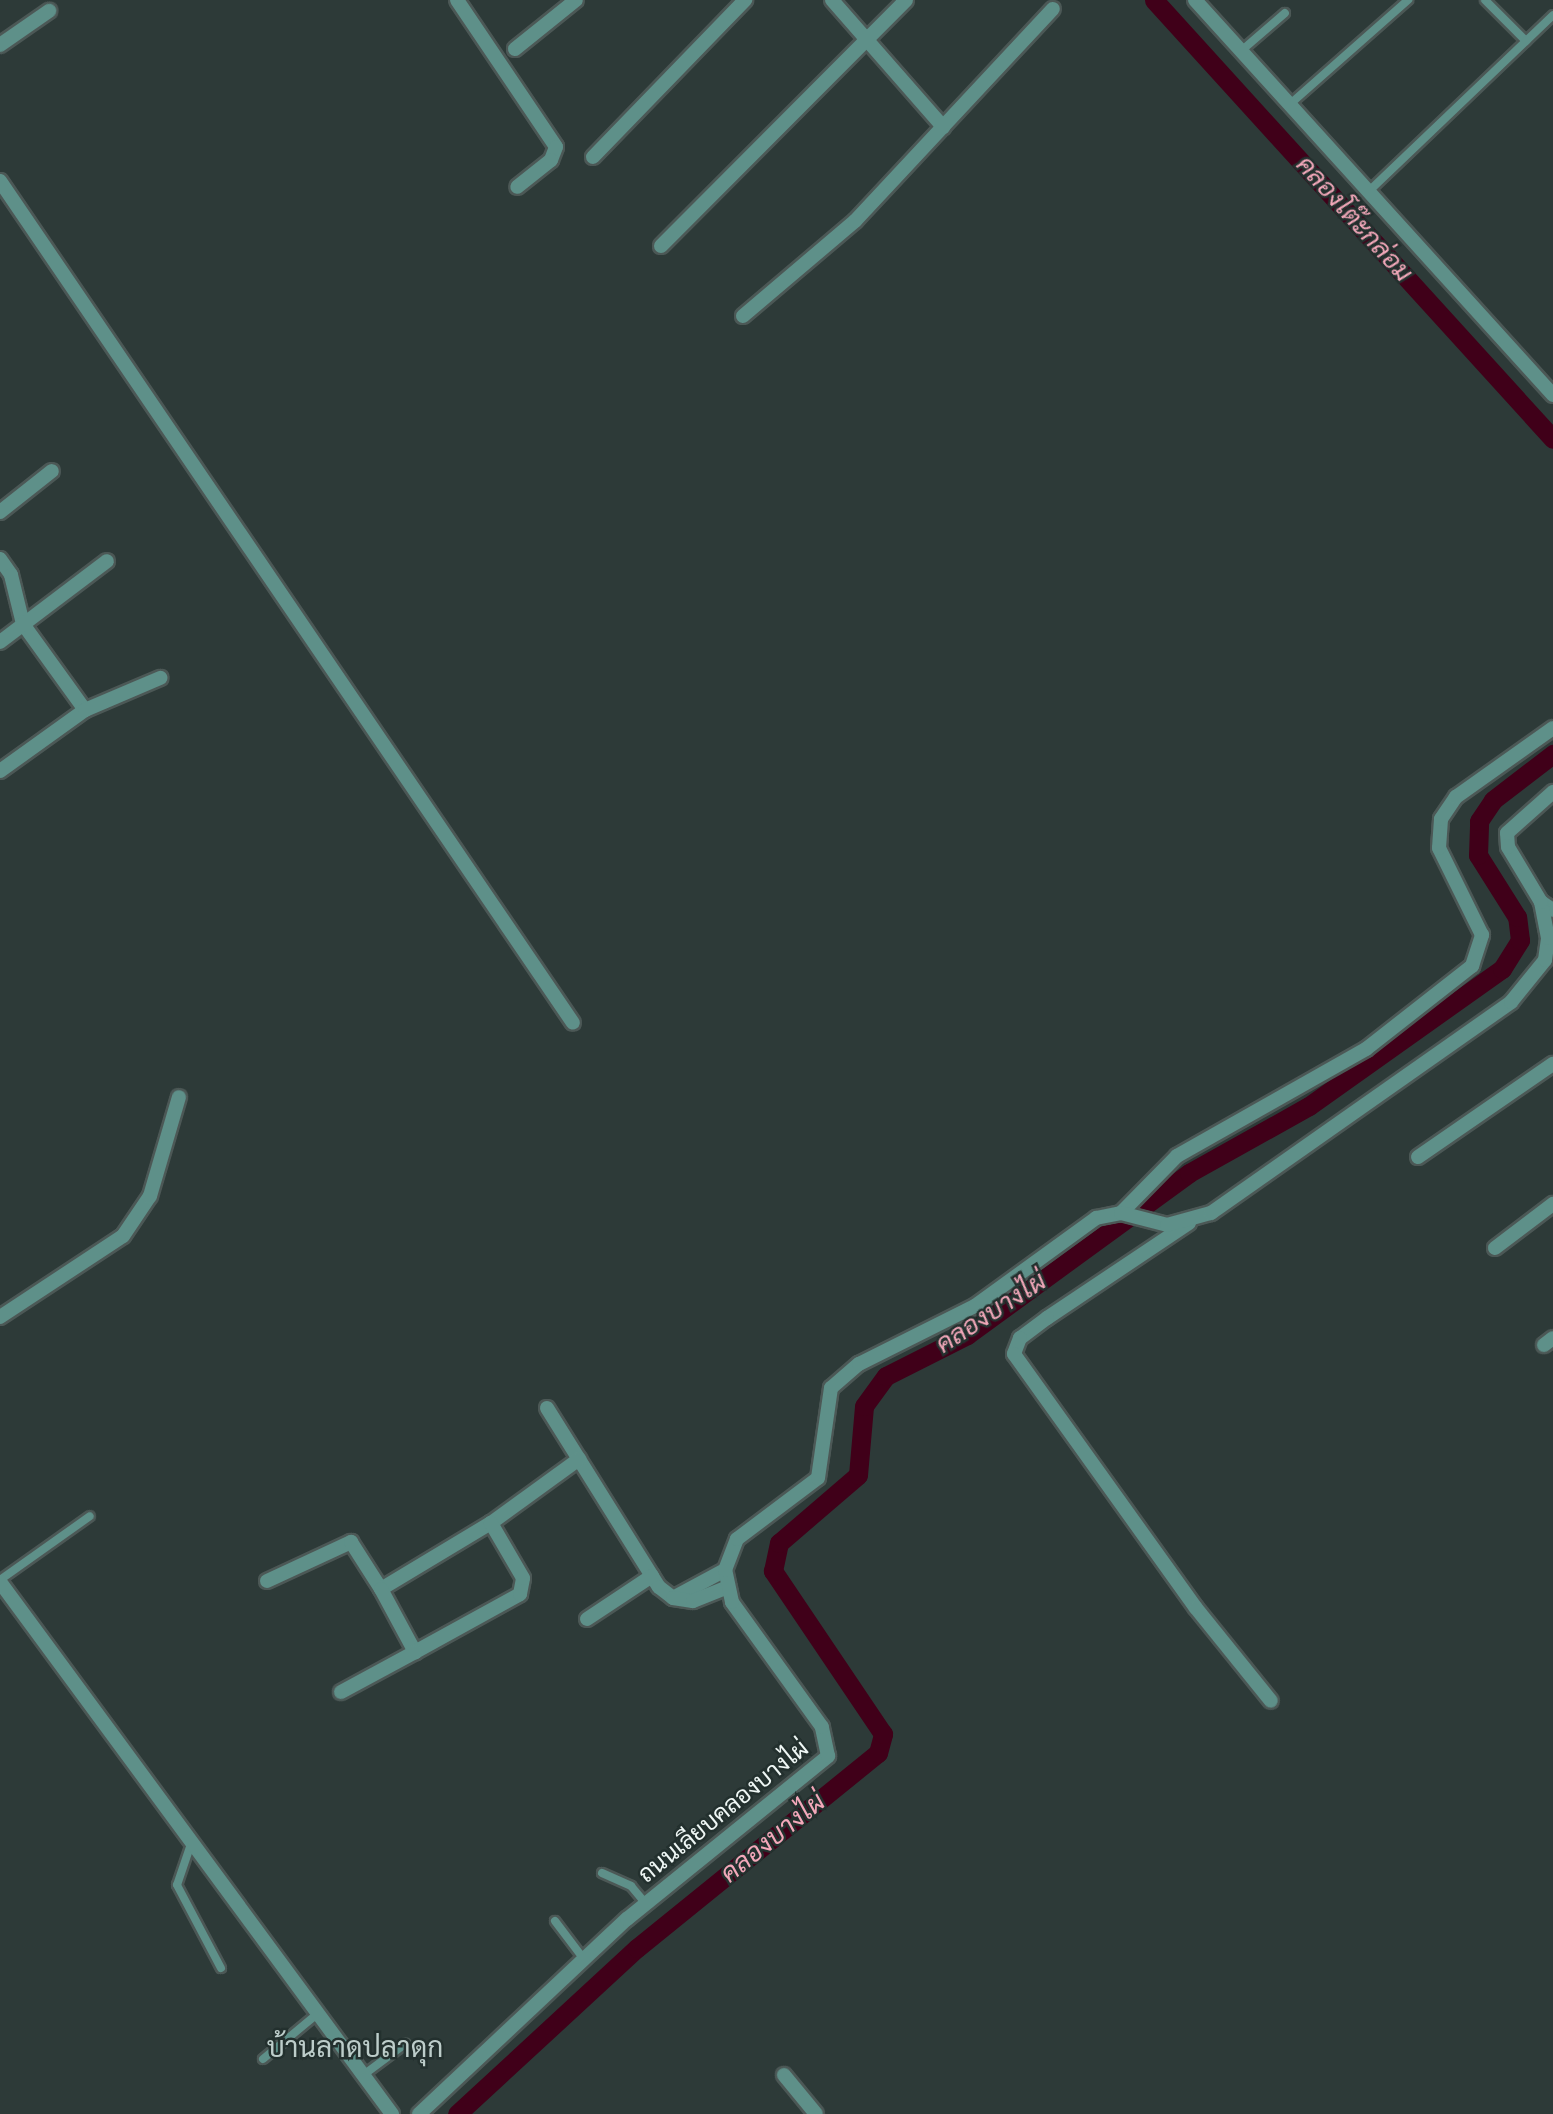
<!DOCTYPE html>
<html>
<head>
<meta charset="utf-8">
<style>
  body { margin:0 }
  #map { position:relative; width:1553px; height:2114px; overflow:hidden; background:#2d3a38; font-family:Raleway,Sarabun,sans-serif }
  div>[style] { position:absolute }
  .canal>* { height:19px; margin:-9.5px; padding:0 9.5px; transform-origin:9.5px; border-radius:9.5px; background:#400019 }
  .roads { filter:drop-shadow(2px 0 #4c5856) drop-shadow(-2px 0 #4c5856) drop-shadow(0 2px #4c5856) drop-shadow(0 -2px #4c5856) }
  .service>* { height:8px; margin:-4px; padding:0 4px; transform-origin:4px; border-radius:4px; background:#5e9089 }
  .minor>* { height:14px; margin:-7px; padding:0 7px; transform-origin:7px; border-radius:7px; background:#5e9089 }
  .tertiary>* { height:14px; margin:-7px; padding:0 7px; transform-origin:7px; border-radius:7px; background:#5e9089 }
  span { translate:-50% -50%; white-space:nowrap; text-align:center; line-height:1.15; -webkit-text-stroke:5px #23302e; paint-order:stroke }
  .street-label { font-size:24px; color:#eff7f5 }
  .water-label { font-size:26px; color:#f3a8ba; font-style:italic }
  .quarter-label { font-size:28px; color:#bdcdca }
</style>
</head>
<body>
<div id="map">
  <div class="canal">
    <div style="left:1154px;top:0;width:593px;rotate:47.73deg"></div>
    <div style="left:457px;top:2114px;width:245px;rotate:-42.7deg"></div>
    <div style="left:637px;top:1948px;width:310px;rotate:-39deg"></div>
    <div style="left:878px;top:1753px;width:20px;rotate:-75deg"></div>
    <div style="left:883px;top:1734px;width:197px;rotate:-124deg"></div>
    <div style="left:773px;top:1571px;width:29px;rotate:-78deg"></div>
    <div style="left:779px;top:1543px;width:104px;rotate:-40.7deg"></div>
    <div style="left:858px;top:1475px;width:69px;rotate:-85deg"></div>
    <div style="left:864px;top:1406px;width:37px;rotate:-54deg"></div>
    <div style="left:886px;top:1376px;width:91px;rotate:-26.8deg"></div>
    <div style="left:967px;top:1335px;width:275px;rotate:-36.1deg"></div>
    <div style="left:1189px;top:1173px;width:137px;rotate:-29.2deg"></div>
    <div style="left:1309px;top:1106px;width:237px;rotate:-35.4deg"></div>
    <div style="left:1502px;top:969px;width:34px;rotate:-58deg"></div>
    <div style="left:1520px;top:940px;width:23px;rotate:-97deg"></div>
    <div style="left:1517px;top:917px;width:73px;rotate:-122.2deg"></div>
    <div style="left:1478px;top:855px;width:34px;rotate:-88deg"></div>
    <div style="left:1479px;top:821px;width:25px;rotate:-56deg"></div>
    <div style="left:1493px;top:800px;width:76px;rotate:-37.5deg"></div>
  </div>
  <div class="roads">
    <div class="service">
      <div style="left:1485px;top:0;width:58px;rotate:45deg"></div>
      <div style="left:1241px;top:51px;width:58px;rotate:-40.8deg"></div>
      <div style="left:1289px;top:105px;width:159px;rotate:-41.4deg"></div>
      <div style="left:1368px;top:192px;width:256px;rotate:-43.7deg"></div>
      <div style="left:0;top:1580px;width:110px;rotate:-35.4deg"></div>
      <div style="left:192px;top:1841px;width:46px;rotate:108.8deg"></div>
      <div style="left:177px;top:1885px;width:94px;rotate:62.1deg"></div>
      <div style="left:602px;top:1873px;width:32px;rotate:24deg"></div>
      <div style="left:631px;top:1886px;width:23px;rotate:50deg"></div>
      <div style="left:555px;top:1921px;width:46px;rotate:52.9deg"></div>
      <div style="left:263px;top:2059px;width:69px;rotate:-39.7deg"></div>
      <div style="left:362px;top:2076px;width:54px;rotate:-36.7deg"></div>
    </div>
    <div class="minor">
      <div style="left:457px;top:0;width:177px;rotate:56deg"></div>
      <div style="left:556px;top:147px;width:14px;rotate:111deg"></div>
      <div style="left:551px;top:160px;width:43px;rotate:141.5deg"></div>
      <div style="left:832px;top:0;width:169px;rotate:48.8deg"></div>
      <div style="left:1195px;top:0;width:533px;rotate:47.81deg"></div>
      <div style="left:0;top:45px;width:60px;rotate:-34.8deg"></div>
      <div style="left:515px;top:49px;width:78px;rotate:-38.8deg"></div>
      <div style="left:593px;top:157px;width:219px;rotate:-45.9deg"></div>
      <div style="left:0;top:181px;width:1018px;rotate:55.76deg"></div>
      <div style="left:661px;top:246px;width:347px;rotate:-45.1deg"></div>
      <div style="left:743px;top:316px;width:147px;rotate:-40.3deg"></div>
      <div style="left:855px;top:221px;width:290px;rotate:-47deg"></div>
      <div style="left:0;top:512px;width:66px;rotate:-38.3deg"></div>
      <div style="left:0;top:559px;width:19px;rotate:55deg"></div>
      <div style="left:11px;top:575px;width:50px;rotate:76.2deg"></div>
      <div style="left:23px;top:624px;width:106px;rotate:54.2deg"></div>
      <div style="left:0;top:642px;width:134px;rotate:-37.1deg"></div>
      <div style="left:0;top:771px;width:105px;rotate:-35.7deg"></div>
      <div style="left:85px;top:710px;width:82px;rotate:-23.1deg"></div>
      <div style="left:1541px;top:902px;width:14px;rotate:34deg"></div>
      <div style="left:1418px;top:1157px;width:164px;rotate:-34.6deg"></div>
      <div style="left:1121px;top:1213px;width:80px;rotate:-45.5deg"></div>
      <div style="left:1177px;top:1156px;width:217px;rotate:-29.5deg"></div>
      <div style="left:1366px;top:1049px;width:135px;rotate:-38.1deg"></div>
      <div style="left:1472px;top:966px;width:33px;rotate:-72deg"></div>
      <div style="left:1482px;top:935px;width:97px;rotate:-116.3deg"></div>
      <div style="left:1439px;top:848px;width:29px;rotate:-86deg"></div>
      <div style="left:1441px;top:819px;width:27px;rotate:-56deg"></div>
      <div style="left:1456px;top:797px;width:119px;rotate:-35.4deg"></div>
      <div style="left:1189px;top:1223px;width:171px;rotate:146.2deg"></div>
      <div style="left:1047px;top:1318px;width:34px;rotate:143deg"></div>
      <div style="left:1020px;top:1338px;width:17px;rotate:111deg"></div>
      <div style="left:1014px;top:1354px;width:312px;rotate:54.4deg"></div>
      <div style="left:1196px;top:1608px;width:119px;rotate:51.1deg"></div>
      <div style="left:1495px;top:1248px;width:73px;rotate:-37.2deg"></div>
      <div style="left:0;top:1317px;width:147px;rotate:-33.4deg"></div>
      <div style="left:123px;top:1236px;width:48px;rotate:-56deg"></div>
      <div style="left:150px;top:1196px;width:103px;rotate:-73.7deg"></div>
      <div style="left:1544px;top:1345px;width:11px;rotate:-38deg"></div>
      <div style="left:547px;top:1408px;width:211px;rotate:58deg"></div>
      <div style="left:659px;top:1587px;width:18px;rotate:38deg"></div>
      <div style="left:725px;top:1570px;width:59px;rotate:151.7deg"></div>
      <div style="left:673px;top:1598px;width:20px;rotate:9deg"></div>
      <div style="left:693px;top:1601px;width:37px;rotate:-22deg"></div>
      <div style="left:267px;top:1581px;width:93px;rotate:-24.9deg"></div>
      <div style="left:351px;top:1542px;width:56px;rotate:57.4deg"></div>
      <div style="left:381px;top:1589px;width:128px;rotate:-31deg"></div>
      <div style="left:491px;top:1523px;width:109px;rotate:-36deg"></div>
      <div style="left:0;top:1582px;width:661px;rotate:53.62deg"></div>
      <div style="left:381px;top:1589px;width:72px;rotate:61.6deg"></div>
      <div style="left:415px;top:1652px;width:120px;rotate:-28.9deg"></div>
      <div style="left:520px;top:1594px;width:16px;rotate:-79deg"></div>
      <div style="left:523px;top:1578px;width:64px;rotate:-120.2deg"></div>
      <div style="left:587px;top:1619px;width:78px;rotate:-33.5deg"></div>
      <div style="left:341px;top:1692px;width:84px;rotate:-28.4deg"></div>
      <div style="left:784px;top:2075px;width:50px;rotate:50.6deg"></div>
    </div>
    <div class="tertiary">
      <div style="left:419px;top:2114px;width:285px;rotate:-43.2deg"></div>
      <div style="left:627px;top:1919px;width:259px;rotate:-39deg"></div>
      <div style="left:828px;top:1756px;width:30px;rotate:-102deg"></div>
      <div style="left:822px;top:1727px;width:154px;rotate:-125.8deg"></div>
      <div style="left:732px;top:1602px;width:33px;rotate:-102deg"></div>
      <div style="left:725px;top:1570px;width:33px;rotate:-69deg"></div>
      <div style="left:737px;top:1539px;width:101px;rotate:-37deg"></div>
      <div style="left:818px;top:1478px;width:91px;rotate:-81.8deg"></div>
      <div style="left:831px;top:1388px;width:37px;rotate:-41deg"></div>
      <div style="left:859px;top:1364px;width:130px;rotate:-26.6deg"></div>
      <div style="left:975px;top:1306px;width:150px;rotate:-36deg"></div>
      <div style="left:1096px;top:1218px;width:25px;rotate:-11deg"></div>
      <div style="left:1121px;top:1213px;width:48px;rotate:14.6deg"></div>
      <div style="left:1167px;top:1225px;width:46px;rotate:-15.3deg"></div>
      <div style="left:1211px;top:1213px;width:367px;rotate:-35.1deg"></div>
      <div style="left:1511px;top:1002px;width:54px;rotate:-51deg"></div>
      <div style="left:1545px;top:960px;width:22px;rotate:-82deg"></div>
      <div style="left:1548px;top:938px;width:37px;rotate:-101deg"></div>
      <div style="left:1541px;top:902px;width:64px;rotate:-121deg"></div>
      <div style="left:1508px;top:847px;width:14px;rotate:-94deg"></div>
      <div style="left:1507px;top:833px;width:62px;rotate:-41.7deg"></div>
    </div>
  </div>
  <div class="street-label">
    <span style="left:723px;top:1811px;rotate:-39deg">ถนนเลียบคลองบางไผ่</span>
  </div>
  <div class="water-label">
    <span style="left:1354px;top:219px;rotate:48deg">คลองโต๊ะกล่อม</span>
    <span style="left:991px;top:1313px;rotate:-33deg">คลองบางไผ่</span>
    <span style="left:773px;top:1838px;rotate:-39deg">คลองบางไผ่</span>
  </div>
  <div class="quarter-label">
    <span style="left:355px;top:2048px">บ้านลาดปลาดุก</span>
  </div>
</div>
</body>
</html>
